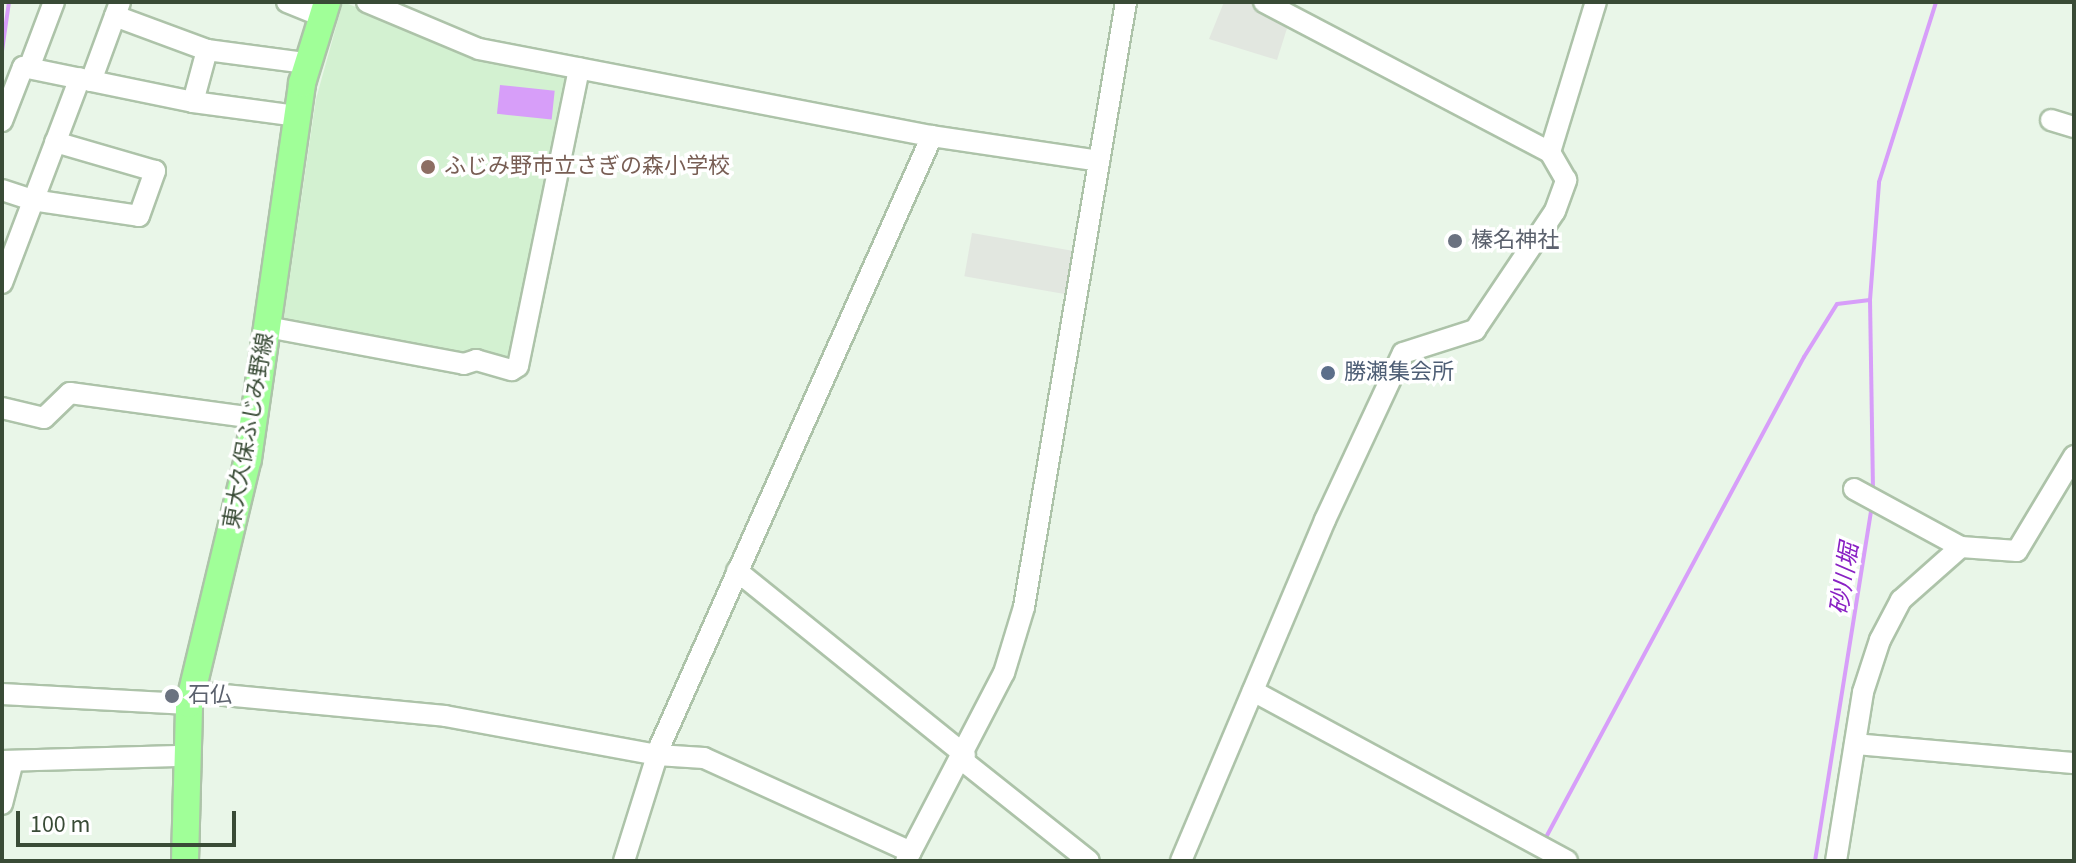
<!DOCTYPE html>
<html>
<head>
<meta charset="utf-8">
<style>
  body { margin:0 }
  #map { position:relative; width:2076px; height:863px; overflow:hidden; background:#e9f6e8; font-family:"Source Sans 3","Noto Sans JP",sans-serif }
  div>[style] { position:absolute }
  .education>* { inset:0; background:#d3f1d1 }
  .parking>* { inset:0; background:#e2e7e0; transform-origin:0 0 }
  .water>* { inset:0; background:#d79ef9; transform-origin:0 0 }
  .stream>* { height:4px; margin:-2px; padding:0 2px; transform-origin:2px; border-radius:2px; background:#d79ef9 }
  .roads { filter:drop-shadow(2px 0 #adc3a9) drop-shadow(-2px 0 #adc3a9) drop-shadow(0 2px #adc3a9) drop-shadow(0 -2px #adc3a9) }
  .minor>* { height:20px; margin:-10px; padding:0 10px; transform-origin:10px; border-radius:10px; background:#fff }
  .major>* { height:26px; margin:-13px; padding:0 13px; transform-origin:13px; border-radius:13px; background:#a0ff98 }
  .dots>* { width:22px; height:22px; translate:-50% -50%; box-sizing:border-box; border:4px solid #fff; border-radius:50% }
  span { translate:-50% -50%; white-space:nowrap; text-align:center; line-height:1.15; -webkit-text-stroke:7px #fff; paint-order:stroke }
  .education-label { font-size:22px; color:#785e54 }
  .left { translate:0 -50%; text-align:left }
  .worship-label { font-size:22px; color:#5b616d }
  .service-label { font-size:22px; color:#4e5e75 }
  .street-label { font-size:22px; color:#394b36 }
  .water-label { font-size:24px; color:#8921c4; font-style:italic }
  .frame { position:absolute; inset:0; border:4px solid #394b36; pointer-events:none }
  .scale { position:absolute; left:16px; top:811px; width:220px; height:36px; box-sizing:border-box; border:4px solid #394b36; border-top:0; padding-left:10px; font-size:24px; line-height:28px; white-space:nowrap; color:#394b36; -webkit-text-stroke:6px #fff; paint-order:stroke }
</style>
</head>
<body>
<div id="map">
  <div class="education">
    <div style="clip-path:polygon(343px 2px,468px 51px,570px 77px,512px 359px,464px 360px,283px 323px,316px 99px)"></div>
  </div>
  <div class="parking">
    <div style="clip-path:polygon(1224px 2px,1252px 2px,1289px 22px,1277px 60px,1209px 39px)"></div>
    <div style="left:972px;top:233px;width:106px;height:44px;rotate:10deg"></div>
  </div>
  <div class="water">
    <div style="left:500px;top:85px;width:55px;height:29px;rotate:6deg"></div>
  </div>
  <div class="stream">
    <div style="left:2px;top:51px;width:49px;rotate:-81.9deg"></div>
    <div style="left:1873px;top:490px;width:190px;rotate:-90.9deg"></div>
    <div style="left:1870px;top:300px;width:118px;rotate:-85.6deg"></div>
    <div style="left:1879px;top:182px;width:189px;rotate:-72.4deg"></div>
    <div style="left:1544px;top:841px;width:549px;rotate:-61.76deg"></div>
    <div style="left:1804px;top:357px;width:62px;rotate:-58.1deg"></div>
    <div style="left:1837px;top:304px;width:33px;rotate:-7deg"></div>
    <div style="left:1815px;top:861px;width:359px;rotate:-80.9deg"></div>
  </div>
  <div class="roads">
    <div class="minor">
      <div style="left:287px;top:2px;width:38px;rotate:22deg"></div>
      <div style="left:367px;top:2px;width:121px;rotate:22.8deg"></div>
      <div style="left:479px;top:49px;width:461px;rotate:10.9deg"></div>
      <div style="left:932px;top:136px;width:169px;rotate:8.5deg"></div>
      <div style="left:1264px;top:2px;width:323px;rotate:27.7deg"></div>
      <div style="left:115px;top:16px;width:98px;rotate:20.3deg"></div>
      <div style="left:207px;top:50px;width:100px;rotate:7.5deg"></div>
      <div style="left:29px;top:68px;width:71px;rotate:-69.3deg"></div>
      <div style="left:91px;top:81px;width:84px;rotate:-69.8deg"></div>
      <div style="left:193px;top:102px;width:54px;rotate:-74.9deg"></div>
      <div style="left:2051px;top:120px;width:24px;rotate:17deg"></div>
      <div style="left:2px;top:121px;width:58px;rotate:-68.7deg"></div>
      <div style="left:23px;top:67px;width:174px;rotate:11.6deg"></div>
      <div style="left:193px;top:102px;width:104px;rotate:7.7deg"></div>
      <div style="left:2px;top:190px;width:32px;rotate:18deg"></div>
      <div style="left:32px;top:200px;width:108px;rotate:8.5deg"></div>
      <div style="left:139px;top:216px;width:48px;rotate:-70.4deg"></div>
      <div style="left:155px;top:171px;width:104px;rotate:-163.8deg"></div>
      <div style="left:2px;top:283px;width:219px;rotate:-69.2deg"></div>
      <div style="left:267px;top:327px;width:200px;rotate:10.6deg"></div>
      <div style="left:464px;top:364px;width:13px;rotate:-18deg"></div>
      <div style="left:476px;top:360px;width:37px;rotate:16deg"></div>
      <div style="left:512px;top:370px;width:7px;rotate:-34deg"></div>
      <div style="left:518px;top:366px;width:304px;rotate:-78.4deg"></div>
      <div style="left:2px;top:408px;width:43px;rotate:13.4deg"></div>
      <div style="left:44px;top:418px;width:36px;rotate:-44deg"></div>
      <div style="left:70px;top:393px;width:187px;rotate:7.7deg"></div>
      <div style="left:1854px;top:489px;width:122px;rotate:28.5deg"></div>
      <div style="left:1961px;top:547px;width:56px;rotate:4.1deg"></div>
      <div style="left:2017px;top:551px;width:111px;rotate:-59deg"></div>
      <div style="left:737px;top:571px;width:293px;rotate:38.9deg"></div>
      <div style="left:1253px;top:691px;width:357px;rotate:28.4deg"></div>
      <div style="left:192px;top:692px;width:254px;rotate:5.4deg"></div>
      <div style="left:445px;top:716px;width:216px;rotate:10.4deg"></div>
      <div style="left:657px;top:755px;width:47px;rotate:3.7deg"></div>
      <div style="left:704px;top:758px;width:227px;rotate:24.4deg"></div>
      <div style="left:2px;top:694px;width:187px;rotate:3.1deg"></div>
      <div style="left:1855px;top:744px;width:220px;rotate:5deg"></div>
      <div style="left:962px;top:760px;width:162px;rotate:38.5deg"></div>
      <div style="left:2px;top:761px;width:184px;rotate:-1.6deg"></div>
      <div style="left:2px;top:804px;width:44px;rotate:-75.7deg"></div>
      <div style="left:624px;top:861px;width:121px;rotate:-72.6deg"></div>
      <div style="left:660px;top:746px;width:668px;rotate:-65.97deg"></div>
      <div style="left:906px;top:861px;width:212px;rotate:-62.5deg"></div>
      <div style="left:1004px;top:673px;width:69px;rotate:-73.1deg"></div>
      <div style="left:1024px;top:607px;width:614px;rotate:-80.43deg"></div>
      <div style="left:1181px;top:861px;width:370px;rotate:-67.1deg"></div>
      <div style="left:1325px;top:520px;width:184px;rotate:-65deg"></div>
      <div style="left:1403px;top:353px;width:76px;rotate:-17.7deg"></div>
      <div style="left:1475px;top:330px;width:143px;rotate:-56.1deg"></div>
      <div style="left:1555px;top:211px;width:33px;rotate:-70deg"></div>
      <div style="left:1566px;top:180px;width:32px;rotate:-120deg"></div>
      <div style="left:1550px;top:152px;width:157px;rotate:-73deg"></div>
      <div style="left:1836px;top:861px;width:171px;rotate:-80.9deg"></div>
      <div style="left:1863px;top:692px;width:55px;rotate:-71.9deg"></div>
      <div style="left:1880px;top:640px;width:45px;rotate:-62.3deg"></div>
      <div style="left:1901px;top:600px;width:80px;rotate:-41.5deg"></div>
    </div>
    <div class="major">
      <div style="left:185px;top:861px;width:157px;rotate:-88.5deg"></div>
      <div style="left:189px;top:704px;width:252px;rotate:-76.5deg"></div>
      <div style="left:248px;top:459px;width:380px;rotate:-81.8deg"></div>
      <div style="left:302px;top:83px;width:85px;rotate:-72.8deg"></div>
    </div>
  </div>
  <div class="dots">
    <div style="left:428px;top:167px;background:#8d6e63"></div>
    <div style="left:1455px;top:241px;background:#6b7280"></div>
    <div style="left:1328px;top:373px;background:#5c6f8a"></div>
    <div style="left:172px;top:696px;background:#6b7280"></div>
  </div>
  <div class="education-label">
    <span class="left" style="left:444px;top:167px">ふじみ野市立さぎの森小学校</span>
  </div>
  <div class="worship-label">
    <span class="left" style="left:1471px;top:241px">榛名神社</span>
    <span class="left" style="left:188px;top:696px">石仏</span>
  </div>
  <div class="service-label">
    <span class="left" style="left:1344px;top:373px">勝瀬集会所</span>
  </div>
  <div class="street-label">
    <span style="left:249px;top:431px;rotate:-80deg">東大久保ふじみ野線</span>
  </div>
  <div class="water-label">
    <span style="left:1845px;top:579px;rotate:-81deg">砂川堀</span>
  </div>
  <div class="frame"></div>
  <div class="scale">100 m</div>
</div>
</body>
</html>
